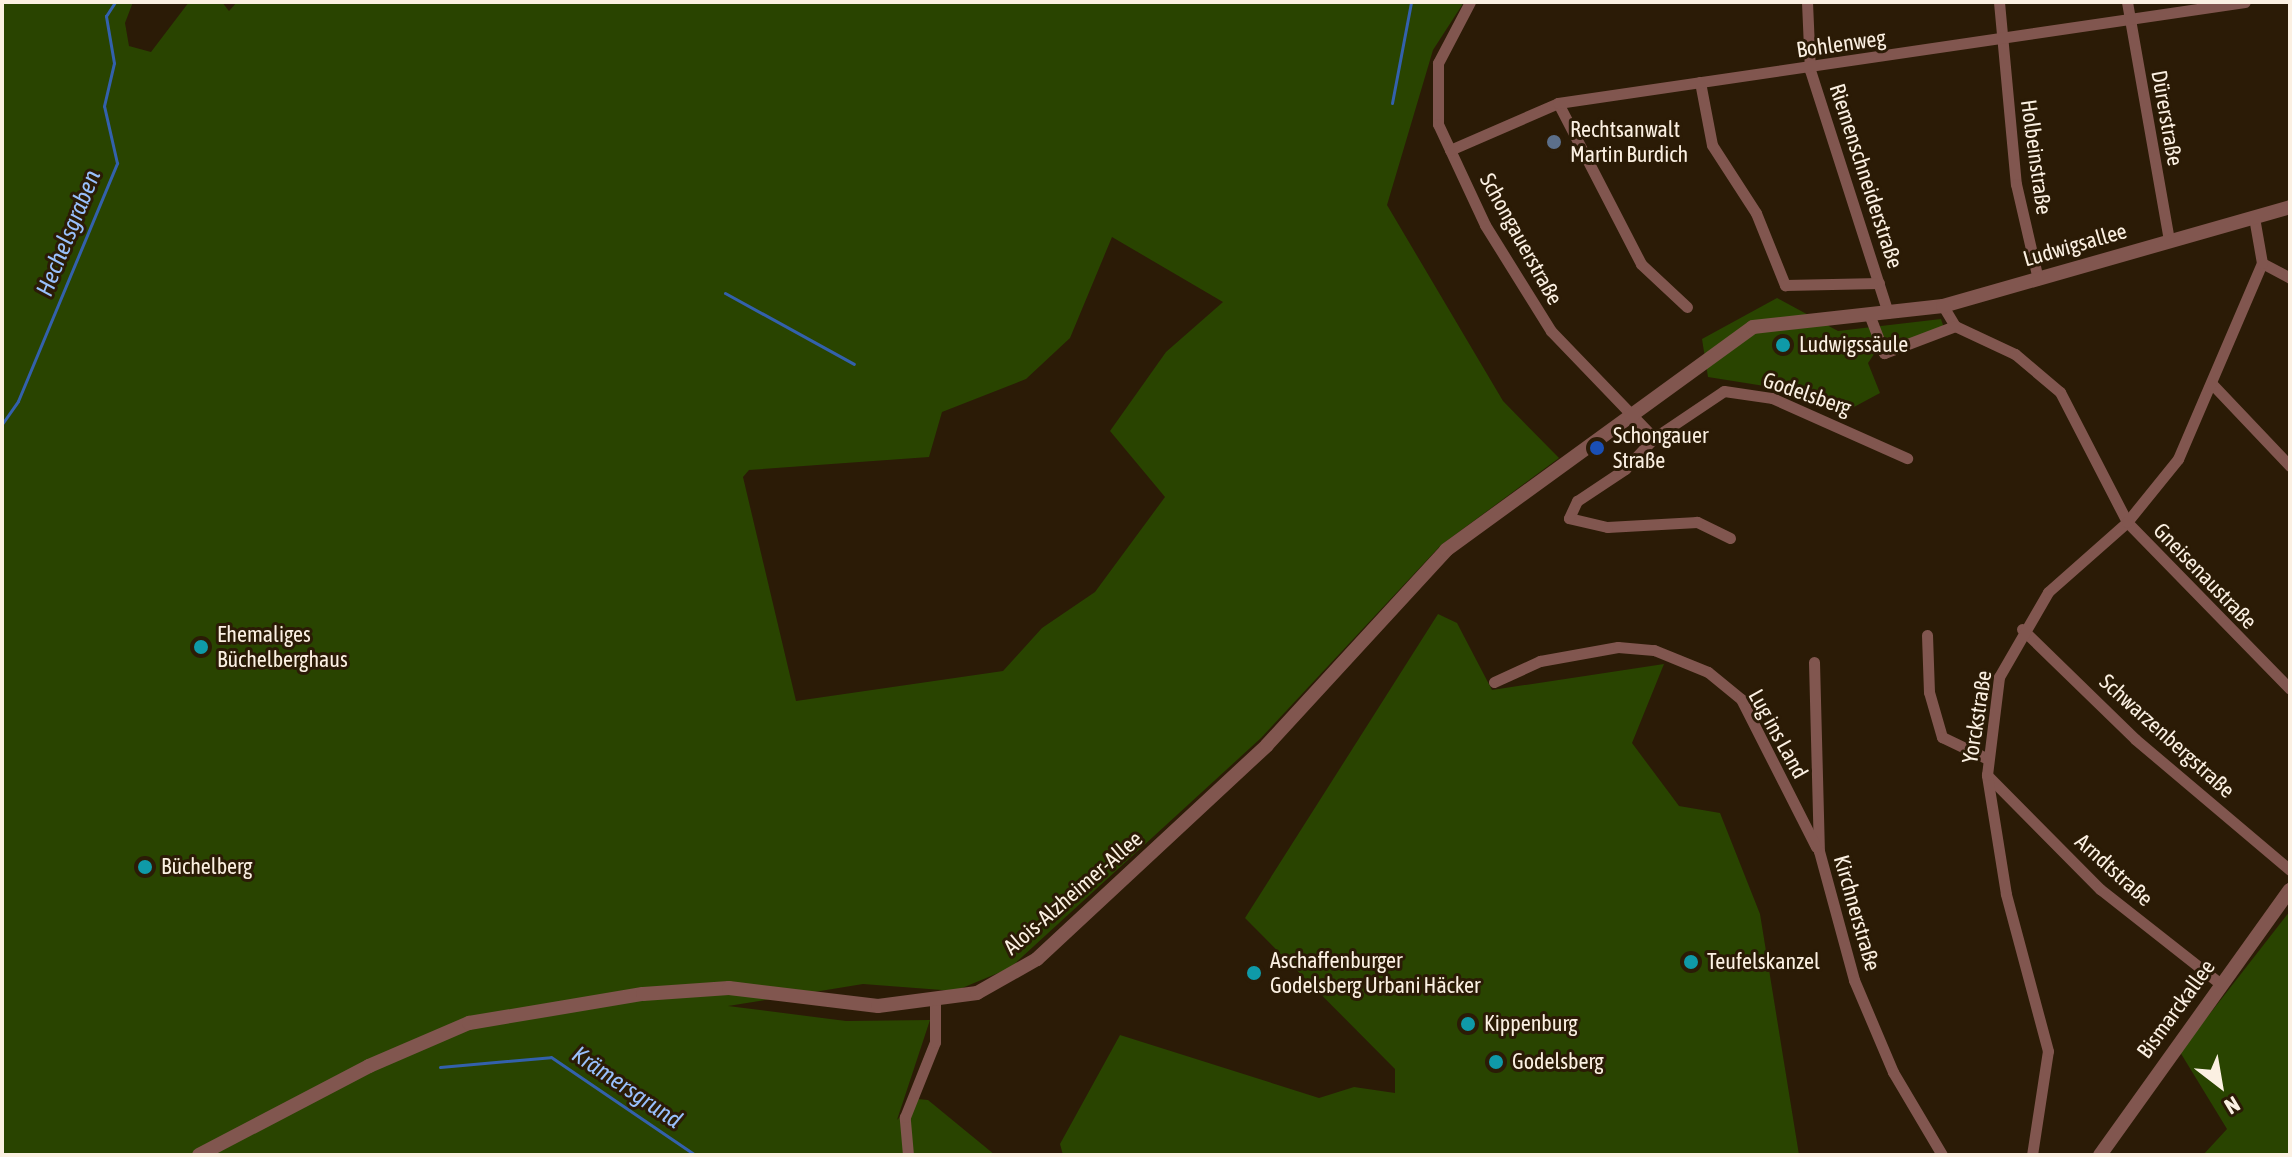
<!DOCTYPE html>
<html>
<head>
<meta charset="utf-8">
<style>
  body { margin:0 }
  #map { position:relative; width:2292px; height:1157px; overflow:hidden; background:#2b1b06; font-family:"Asap Condensed",sans-serif }
  div>[style] { position:absolute }
  .green>* { inset:0; background:#294400 }
  .stream>* { height:3px; margin:-1.5px; padding:0 1.5px; transform-origin:1.5px; border-radius:1.5px; background:#3361ac }
  .minor>* { height:11px; margin:-5.5px; padding:0 5.5px; transform-origin:5.5px; border-radius:5.5px; background:#81564f }
  .tertiary>* { height:14px; margin:-7px; padding:0 7px; transform-origin:7px; border-radius:7px; background:#81564f }
  .dots>* { width:22px; height:22px; translate:-50% -50%; box-sizing:border-box; border:4px solid #2b1b06; border-radius:50% }
  span { translate:-50% -50%; white-space:nowrap; text-align:center; line-height:1.15; -webkit-text-stroke:6px #2b1b06; paint-order:stroke }
  .street-label { font-size:22px; color:#fbf0e2 }
  .poi-label { font-size:22px; color:#fbf0e2 }
  .left { translate:0 -50%; text-align:left }
  .water-label { font-size:24px; color:#99c0fc; font-style:italic }
  .frame { position:absolute; inset:0; border:4px solid #fbf0e2; pointer-events:none }
  .north { position:absolute; left:2180px; top:1045px; width:80px; height:80px; -webkit-text-stroke:6px #2b1b06; paint-order:stroke; rotate:149deg; font-size:22px; font-weight:700; line-height:32px; text-align:center; color:#fbf0e2 }
  .north::after { content:''; display:block; margin:auto; width:28px; height:36px; background:#fbf0e2; clip-path:polygon(50% 0,100% 100%,50% 72%,0 100%) }
</style>
</head>
<body>
<div id="map">
  <div class="green">
    <div style="clip-path:polygon(evenodd,2px 2px,133px 2px,125px 23px,129px 46px,151px 52px,189px 2px,222px 2px,229px 11px,237px 2px,1464px 2px,1433px 50px,1387px 205px,1503px 401px,1559px 458px,1441px 545px,1261px 738px,1010px 968px,955px 991px,863px 984px,728px 1006px,846px 1021px,930px 1020px,897px 1120px,918px 1099px,928px 1100px,995px 1155px,2px 1155px,2px 2px,1112px 237px,1223px 302px,1166px 352px,1110px 431px,1165px 497px,1095px 592px,1042px 628px,1003px 671px,796px 701px,743px 477px,749px 470px,929px 457px,942px 412px,1026px 379px,1070px 338px,1112px 237px)"></div>
    <div style="clip-path:polygon(1777px 298px,1838px 331px,1941px 319px,1944px 328px,1877px 350px,1868px 363px,1880px 393px,1841px 414px,1777px 388px,1708px 377px,1702px 339px)"></div>
    <div style="clip-path:polygon(1438px 614px,1457px 623px,1492px 690px,1664px 664px,1632px 743px,1679px 806px,1720px 813px,1760px 914px,1799px 1155px,1063px 1155px,1060px 1144px,1120px 1035px,1319px 1098px,1354px 1087px,1395px 1093px,1395px 1069px,1245px 918px)"></div>
    <div style="clip-path:polygon(2290px 911px,2290px 1155px,2203px 1155px,2227px 1129px,2180px 1052px)"></div>
  </div>
  <div class="stream">
    <div style="left:1392px;top:103px;width:103px;rotate:-79.3deg"></div>
    <div style="left:725px;top:293px;width:147px;rotate:28.8deg"></div>
    <div style="left:2px;top:424px;width:28px;rotate:-55deg"></div>
    <div style="left:18px;top:401px;width:258px;rotate:-67.4deg"></div>
    <div style="left:117px;top:163px;width:58px;rotate:-102.8deg"></div>
    <div style="left:104px;top:106px;width:44px;rotate:-76.9deg"></div>
    <div style="left:114px;top:63px;width:48px;rotate:-99.7deg"></div>
    <div style="left:106px;top:16px;width:17px;rotate:-57deg"></div>
    <div style="left:440px;top:1067px;width:111px;rotate:-5.1deg"></div>
    <div style="left:551px;top:1057px;width:174px;rotate:34.2deg"></div>
  </div>
  <div class="minor">
    <div style="left:1470px;top:2px;width:69px;rotate:117.7deg"></div>
    <div style="left:1438px;top:63px;width:61px;rotate:90deg"></div>
    <div style="left:1438px;top:124px;width:111px;rotate:65deg"></div>
    <div style="left:1485px;top:225px;width:125px;rotate:58.1deg"></div>
    <div style="left:1551px;top:331px;width:149px;rotate:46.1deg"></div>
    <div style="left:1807px;top:2px;width:68px;rotate:87.5deg"></div>
    <div style="left:1810px;top:70px;width:255px;rotate:72.2deg"></div>
    <div style="left:1999px;top:2px;width:183px;rotate:84.7deg"></div>
    <div style="left:2016px;top:184px;width:98px;rotate:77deg"></div>
    <div style="left:2127px;top:2px;width:243px;rotate:80deg"></div>
    <div style="left:1700px;top:82px;width:64px;rotate:79.2deg"></div>
    <div style="left:1712px;top:145px;width:81px;rotate:57.1deg"></div>
    <div style="left:1756px;top:213px;width:78px;rotate:68.1deg"></div>
    <div style="left:1785px;top:285px;width:94px;rotate:-1.2deg"></div>
    <div style="left:1558px;top:103px;width:181px;rotate:62.7deg"></div>
    <div style="left:1641px;top:264px;width:63px;rotate:43.1deg"></div>
    <div style="left:1450px;top:150px;width:118px;rotate:-23.5deg"></div>
    <div style="left:1558px;top:103px;width:694px;rotate:-8.36deg"></div>
    <div style="left:2262px;top:263px;width:32px;rotate:28deg"></div>
    <div style="left:1943px;top:306px;width:23px;rotate:59deg"></div>
    <div style="left:1955px;top:326px;width:66px;rotate:25deg"></div>
    <div style="left:2015px;top:354px;width:59px;rotate:40.2deg"></div>
    <div style="left:2060px;top:392px;width:146px;rotate:62.7deg"></div>
    <div style="left:2127px;top:522px;width:233px;rotate:45.7deg"></div>
    <div style="left:1869px;top:314px;width:42px;rotate:69deg"></div>
    <div style="left:1884px;top:353px;width:76px;rotate:-20.8deg"></div>
    <div style="left:2213px;top:385px;width:112px;rotate:46.5deg"></div>
    <div style="left:1730px;top:538px;width:37px;rotate:-154deg"></div>
    <div style="left:1697px;top:522px;width:90px;rotate:176.8deg"></div>
    <div style="left:1607px;top:527px;width:39px;rotate:-167deg"></div>
    <div style="left:1569px;top:518px;width:19px;rotate:-65deg"></div>
    <div style="left:1577px;top:501px;width:58px;rotate:-33.7deg"></div>
    <div style="left:1625px;top:469px;width:42px;rotate:-46.9deg"></div>
    <div style="left:1654px;top:438px;width:84px;rotate:-33.9deg"></div>
    <div style="left:1724px;top:391px;width:49px;rotate:8.3deg"></div>
    <div style="left:1772px;top:398px;width:148px;rotate:24deg"></div>
    <div style="left:2022px;top:629px;width:158px;rotate:44.2deg"></div>
    <div style="left:2135px;top:739px;width:203px;rotate:40.2deg"></div>
    <div style="left:1927px;top:635px;width:57px;rotate:88deg"></div>
    <div style="left:1929px;top:692px;width:47px;rotate:73.9deg"></div>
    <div style="left:1942px;top:737px;width:51px;rotate:25.6deg"></div>
    <div style="left:1814px;top:662px;width:189px;rotate:88.5deg"></div>
    <div style="left:1819px;top:851px;width:134px;rotate:74.8deg"></div>
    <div style="left:1854px;top:980px;width:100px;rotate:67deg"></div>
    <div style="left:1893px;top:1072px;width:96px;rotate:59.4deg"></div>
    <div style="left:1494px;top:682px;width:51px;rotate:-24.5deg"></div>
    <div style="left:1540px;top:661px;width:79px;rotate:-10.2deg"></div>
    <div style="left:1618px;top:647px;width:36px;rotate:5deg"></div>
    <div style="left:1654px;top:650px;width:58px;rotate:22.2deg"></div>
    <div style="left:1708px;top:672px;width:43px;rotate:39.3deg"></div>
    <div style="left:1741px;top:699px;width:166px;rotate:63.1deg"></div>
    <div style="left:1987px;top:775px;width:161px;rotate:45.3deg"></div>
    <div style="left:2100px;top:889px;width:155px;rotate:38.2deg"></div>
    <div style="left:908px;top:1155px;width:38px;rotate:-95deg"></div>
    <div style="left:905px;top:1117px;width:81px;rotate:-68.2deg"></div>
    <div style="left:935px;top:1042px;width:39px;rotate:-90deg"></div>
    <div style="left:2032px;top:1155px;width:105px;rotate:-81.3deg"></div>
    <div style="left:2048px;top:1051px;width:163px;rotate:-105deg"></div>
    <div style="left:2006px;top:894px;width:121px;rotate:-99.1deg"></div>
    <div style="left:1987px;top:775px;width:99px;rotate:-83deg"></div>
    <div style="left:1999px;top:677px;width:98px;rotate:-60deg"></div>
    <div style="left:2048px;top:592px;width:106px;rotate:-41.5deg"></div>
    <div style="left:2127px;top:522px;width:81px;rotate:-51deg"></div>
    <div style="left:2178px;top:459px;width:213px;rotate:-66.8deg"></div>
    <div style="left:2262px;top:263px;width:47px;rotate:-99.9deg"></div>
  </div>
  <div class="tertiary">
    <div style="left:199px;top:1155px;width:192px;rotate:-27.6deg"></div>
    <div style="left:369px;top:1066px;width:109px;rotate:-23.3deg"></div>
    <div style="left:469px;top:1023px;width:176px;rotate:-9.5deg"></div>
    <div style="left:643px;top:994px;width:86px;rotate:-4deg"></div>
    <div style="left:729px;top:988px;width:150px;rotate:6.9deg"></div>
    <div style="left:878px;top:1006px;width:100px;rotate:-7.5deg"></div>
    <div style="left:977px;top:993px;width:69px;rotate:-29.5deg"></div>
    <div style="left:1037px;top:959px;width:314px;rotate:-42.9deg"></div>
    <div style="left:1267px;top:745px;width:265px;rotate:-47.4deg"></div>
    <div style="left:1446px;top:550px;width:379px;rotate:-36deg"></div>
    <div style="left:1753px;top:327px;width:191px;rotate:-6.3deg"></div>
    <div style="left:1943px;top:306px;width:361px;rotate:-15.9deg"></div>
    <div style="left:2100px;top:1155px;width:326px;rotate:-54.4deg"></div>
  </div>
  <div class="dots">
    <div style="left:1554px;top:142px;background:#5c6f8a"></div>
    <div style="left:1783px;top:345px;background:#0f9aa8"></div>
    <div style="left:1597px;top:448px;background:#1a4fb4"></div>
    <div style="left:201px;top:647px;background:#0f9aa8"></div>
    <div style="left:145px;top:867px;background:#0f9aa8"></div>
    <div style="left:1691px;top:962px;background:#0f9aa8"></div>
    <div style="left:1254px;top:973px;background:#0f9aa8"></div>
    <div style="left:1468px;top:1024px;background:#0f9aa8"></div>
    <div style="left:1496px;top:1062px;background:#0f9aa8"></div>
  </div>
  <div class="street-label">
    <span style="left:1841px;top:44px;rotate:-8deg">Bohlenweg</span>
    <span style="left:2167px;top:118px;rotate:80deg">Dürerstraße</span>
    <span style="left:2036px;top:157px;rotate:82deg">Holbeinstraße</span>
    <span style="left:1866px;top:176px;rotate:72deg">Riemenschneiderstraße</span>
    <span style="left:1521px;top:239px;rotate:61deg">Schongauerstraße</span>
    <span style="left:2075px;top:245px;rotate:-16deg">Ludwigsallee</span>
    <span style="left:1807px;top:394px;rotate:19deg">Godelsberg</span>
    <span style="left:2205px;top:576px;rotate:46deg">Gneisenaustraße</span>
    <span style="left:1977px;top:717px;rotate:-81deg">Yorckstraße</span>
    <span style="left:1778px;top:734px;rotate:61deg">Lug ins Land</span>
    <span style="left:2167px;top:736px;rotate:42deg">Schwarzenbergstraße</span>
    <span style="left:2114px;top:870px;rotate:42deg">Arndtstraße</span>
    <span style="left:1073px;top:893px;rotate:-41deg">Alois-Alzheimer-Allee</span>
    <span style="left:1857px;top:913px;rotate:74deg">Kirchnerstraße</span>
    <span style="left:2176px;top:1009px;rotate:-54deg">Bismarckallee</span>
  </div>
  <div class="poi-label">
    <span class="left" style="left:1570px;top:142px">Rechtsanwalt<br>Martin Burdich</span>
    <span class="left" style="left:1799px;top:345px">Ludwigssäule</span>
    <span class="left" style="left:1613px;top:448px">Schongauer<br>Straße</span>
    <span class="left" style="left:217px;top:647px">Ehemaliges<br>Büchelberghaus</span>
    <span class="left" style="left:161px;top:867px">Büchelberg</span>
    <span class="left" style="left:1270px;top:973px">Aschaffenburger<br>Godelsberg Urbani Häcker</span>
    <span class="left" style="left:1707px;top:962px">Teufelskanzel</span>
    <span class="left" style="left:1484px;top:1024px">Kippenburg</span>
    <span class="left" style="left:1512px;top:1062px">Godelsberg</span>
  </div>
  <div class="water-label">
    <span style="left:68px;top:233px;rotate:-68deg">Hechelsgraben</span>
    <span style="left:627px;top:1087px;rotate:34deg">Krämersgrund</span>
  </div>
  <div class="frame"></div>
  <div class="north">N</div>
</div>
</body>
</html>
